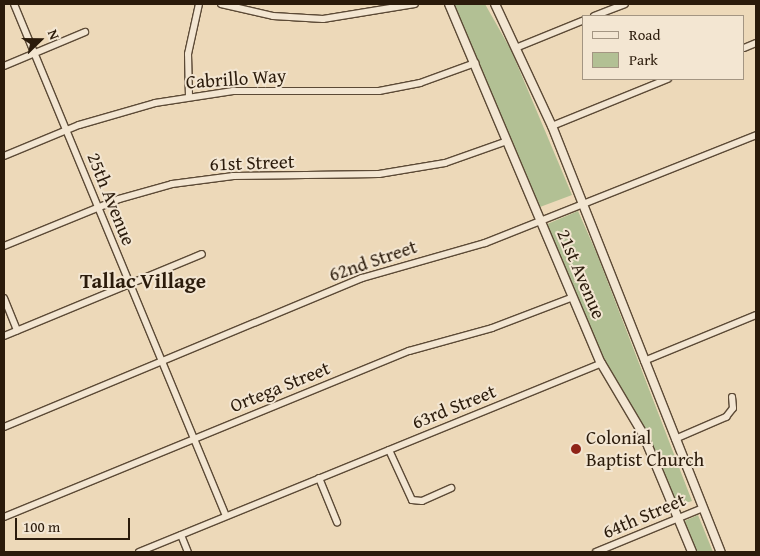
<!DOCTYPE html>
<html>
<head>
<meta charset="utf-8">
<style>
  body { margin:0 }
  #map { position:relative; width:760px; height:556px; overflow:hidden; background:#edd9b9; font-family:"Gentium Book Plus",serif }
  div>[style] { position:absolute }
  .green>* { inset:0; background:#b2c094 }
  .roads { filter:drop-shadow(1px 0 #5c4a36) drop-shadow(-1px 0 #5c4a36) drop-shadow(0 1px #5c4a36) drop-shadow(0 -1px #5c4a36) }
  .minor>* { height:6px; margin:-3px; padding:0 3px; transform-origin:3px; border-radius:3px; background:#f3e6d2 }
  .tertiary>* { height:8px; margin:-4px; padding:0 4px; transform-origin:4px; border-radius:4px; background:#f3e6d2 }
  .dots>* { width:14px; height:14px; translate:-50% -50%; box-sizing:border-box; border:2px solid #f3e6d2; border-radius:50% }
  span { translate:-50% -50%; white-space:nowrap; text-align:center; line-height:1.15; -webkit-text-stroke:4px #f3e6d2; paint-order:stroke }
  .street-label { font-size:19px; color:#2b1b0b }
  .poi-label { font-size:19px; color:#2b1b0b }
  .left { translate:0 -50%; text-align:left }
  .quarter-label { font-size:21px; color:#2b1b0b; font-weight:700 }
  .frame { position:absolute; inset:0; border:5px solid #2b1b0b; pointer-events:none }
  .legend { position:absolute; left:582px; top:15px; width:162px; height:65px; box-sizing:border-box; background:#f3e6d2; border:1px solid #a39582; margin:0; padding:6px 9px; list-style:none; font-size:15px; color:#2b1b0b }
  .legend li { display:flex; align-items:center; gap:10px; height:25px }
  .legend b { width:25px; border:1px solid #a39582 }
  .north { position:absolute; left:15px; top:15px; width:50px; height:50px; -webkit-text-stroke:4px #f3e6d2; paint-order:stroke; rotate:68deg; font-size:14px; font-weight:700; line-height:20px; text-align:center; color:#2b1b0b }
  .north::after { content:''; display:block; margin:auto; width:18px; height:22px; background:#2b1b0b; clip-path:polygon(50% 0,100% 100%,50% 72%,0 100%) }
  .scale { position:absolute; left:15px; top:518px; width:115px; height:22px; box-sizing:border-box; border:2px solid #2b1b0b; border-top:0; padding-left:6px; font-size:15px; line-height:18px; white-space:nowrap; color:#2b1b0b; -webkit-text-stroke:4px #f3e6d2; paint-order:stroke }
</style>
</head>
<body>
<div id="map">
  <div class="green">
    <div style="clip-path:polygon(454px 4px,485px 4px,511px 50px,572px 195px,540px 207px)"></div>
    <div style="clip-path:polygon(578px 211px,597px 254px,692px 501px,676px 506px,647px 433px,604px 362px,545px 225px)"></div>
    <div style="clip-path:polygon(698px 515px,713px 552px,696px 552px,682px 522px)"></div>
  </div>
  <div class="roads">
    <div class="minor">
      <div style="left:14px;top:4px;width:554px;rotate:67.51deg"></div>
      <div style="left:221px;top:4px;width:53px;rotate:13deg"></div>
      <div style="left:273px;top:16px;width:50px;rotate:3.4deg"></div>
      <div style="left:323px;top:19px;width:93px;rotate:-9.3deg"></div>
      <div style="left:594px;top:16px;width:33px;rotate:-21deg"></div>
      <div style="left:518px;top:47px;width:71px;rotate:-22.2deg"></div>
      <div style="left:744px;top:48px;width:13px;rotate:-23deg"></div>
      <div style="left:4px;top:66px;width:88px;rotate:-22.8deg"></div>
      <div style="left:189px;top:97px;width:43px;rotate:-91.3deg"></div>
      <div style="left:188px;top:54px;width:51px;rotate:-77.6deg"></div>
      <div style="left:552px;top:126px;width:125px;rotate:-22.1deg"></div>
      <div style="left:4px;top:156px;width:81px;rotate:-22.5deg"></div>
      <div style="left:79px;top:125px;width:79px;rotate:-16.1deg"></div>
      <div style="left:155px;top:103px;width:79px;rotate:-8.7deg"></div>
      <div style="left:233px;top:91px;width:146px"></div>
      <div style="left:379px;top:91px;width:42px;rotate:-11deg"></div>
      <div style="left:420px;top:83px;width:59px;rotate:-20deg"></div>
      <div style="left:4px;top:246px;width:124px;rotate:-22.2deg"></div>
      <div style="left:119px;top:199px;width:55px;rotate:-15.8deg"></div>
      <div style="left:172px;top:184px;width:62px;rotate:-7.5deg"></div>
      <div style="left:233px;top:176px;width:146px;rotate:-0.8deg"></div>
      <div style="left:379px;top:174px;width:67px;rotate:-9.5deg"></div>
      <div style="left:445px;top:163px;width:66px;rotate:-19.5deg"></div>
      <div style="left:4px;top:298px;width:35px;rotate:68deg"></div>
      <div style="left:4px;top:336px;width:214px;rotate:-22.5deg"></div>
      <div style="left:644px;top:361px;width:121px;rotate:-22.3deg"></div>
      <div style="left:4px;top:427px;width:388px;rotate:-22.6deg"></div>
      <div style="left:362px;top:278px;width:128px;rotate:-15.9deg"></div>
      <div style="left:485px;top:243px;width:292px;rotate:-21.7deg"></div>
      <div style="left:675px;top:439px;width:56px;rotate:-23.3deg"></div>
      <div style="left:726px;top:417px;width:11px;rotate:-52deg"></div>
      <div style="left:733px;top:408px;width:11px;rotate:-95deg"></div>
      <div style="left:389px;top:450px;width:55px;rotate:65.3deg"></div>
      <div style="left:412px;top:500px;width:10px;rotate:6deg"></div>
      <div style="left:422px;top:501px;width:32px;rotate:-24deg"></div>
      <div style="left:319px;top:478px;width:48px;rotate:67.8deg"></div>
      <div style="left:4px;top:517px;width:438px;rotate:-22.3deg"></div>
      <div style="left:409px;top:351px;width:86px;rotate:-15.5deg"></div>
      <div style="left:492px;top:328px;width:87px;rotate:-20.9deg"></div>
      <div style="left:181px;top:535px;width:18px;rotate:68deg"></div>
      <div style="left:139px;top:552px;width:499px;rotate:-22.2deg"></div>
      <div style="left:596px;top:552px;width:116px;rotate:-22.4deg"></div>
    </div>
    <div class="tertiary">
      <div style="left:449px;top:4px;width:390px;rotate:67.1deg"></div>
      <div style="left:601px;top:363px;width:82px;rotate:59.4deg"></div>
      <div style="left:643px;top:434px;width:128px;rotate:67.4deg"></div>
      <div style="left:495px;top:4px;width:135px;rotate:65deg"></div>
      <div style="left:552px;top:126px;width:458px;rotate:68.4deg"></div>
    </div>
  </div>
  <div class="dots">
    <div style="left:576px;top:449px;background:#8f2418"></div>
  </div>
  <div class="street-label">
    <span style="left:236px;top:79px;rotate:-4deg">Cabrillo Way</span>
    <span style="left:252px;top:163px;rotate:-2deg">61st Street</span>
    <span style="left:111px;top:199px;rotate:68deg">25th Avenue</span>
    <span style="left:373px;top:261px;rotate:-19deg">62nd Street</span>
    <span style="left:581px;top:274px;rotate:67deg">21st Avenue</span>
    <span style="left:280px;top:387px;rotate:-22deg">Ortega Street</span>
    <span style="left:454px;top:407px;rotate:-22deg">63rd Street</span>
    <span style="left:644px;top:516px;rotate:-23deg">64th Street</span>
  </div>
  <div class="poi-label">
    <span class="left" style="left:586px;top:449px">Colonial<br>Baptist Church</span>
  </div>
  <div class="quarter-label">
    <span style="left:143px;top:281px">Tallac Village</span>
  </div>
  <div class="frame"></div>
  <ul class="legend">
  <li><b style="height:6px;background:#f3e6d2"></b>Road</li>
  <li><b style="height:14px;background:#b2c094"></b>Park</li>
  </ul>
  <div class="north">N</div>
  <div class="scale">100 m</div>
</div>
</body>
</html>
